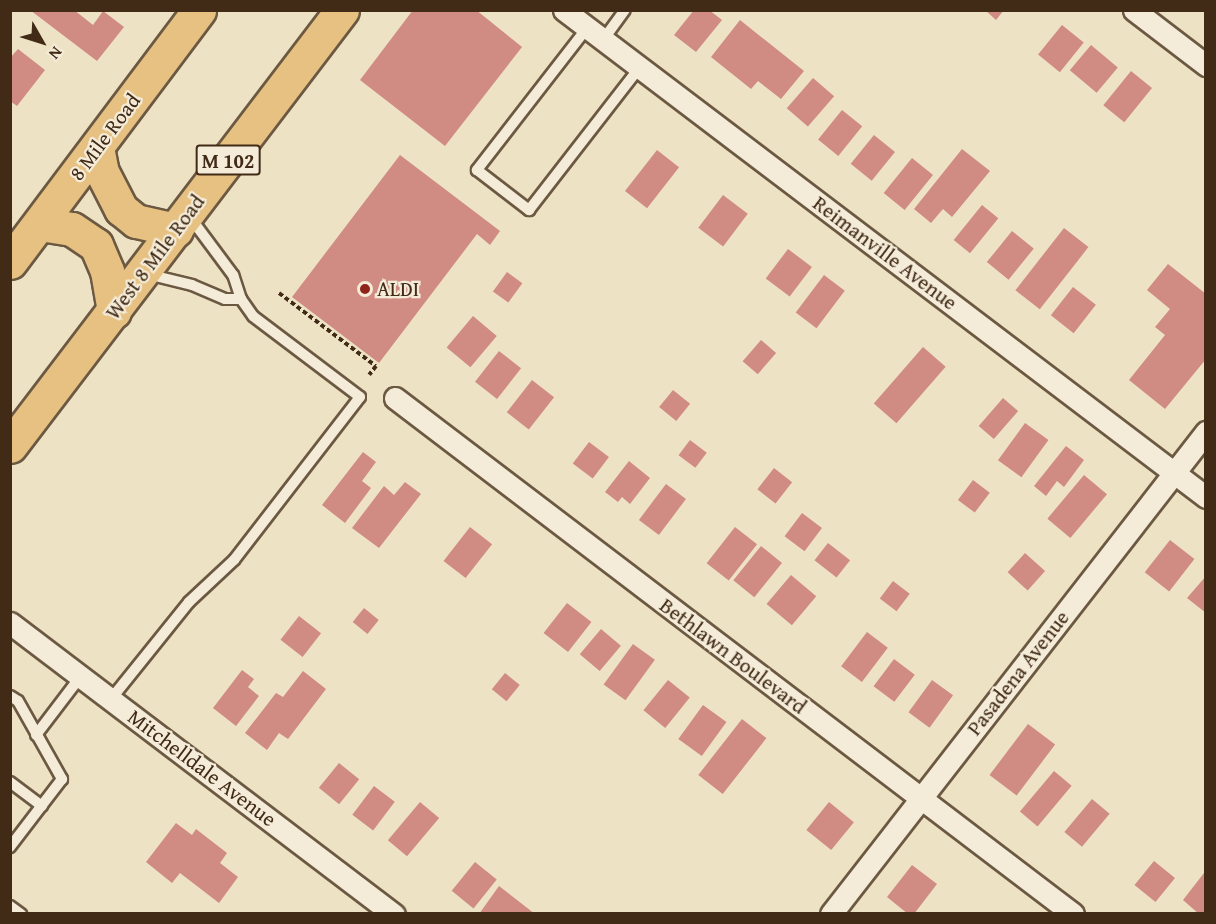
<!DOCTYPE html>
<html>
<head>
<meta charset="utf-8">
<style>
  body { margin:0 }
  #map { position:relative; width:1216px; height:924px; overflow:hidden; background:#eee2c5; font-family:"Gentium Book Plus",serif }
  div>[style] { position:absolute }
  .building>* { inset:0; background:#d08b82; transform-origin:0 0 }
  .path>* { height:4px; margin-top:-2px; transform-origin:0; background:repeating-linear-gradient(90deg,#412b17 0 4.5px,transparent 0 7.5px) }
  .roads { filter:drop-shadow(2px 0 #6c5942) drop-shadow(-2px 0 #6c5942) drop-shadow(0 2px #6c5942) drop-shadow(0 -2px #6c5942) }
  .lane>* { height:10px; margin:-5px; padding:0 5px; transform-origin:5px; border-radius:5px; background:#f4ecd9 }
  .street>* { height:21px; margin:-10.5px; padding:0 10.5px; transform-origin:10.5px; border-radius:10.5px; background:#f4ecd9 }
  .highway>* { height:33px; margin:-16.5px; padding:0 16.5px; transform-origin:16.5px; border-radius:16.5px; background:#e7c182 }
  .dots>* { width:16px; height:16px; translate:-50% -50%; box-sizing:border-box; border:3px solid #f4ecd9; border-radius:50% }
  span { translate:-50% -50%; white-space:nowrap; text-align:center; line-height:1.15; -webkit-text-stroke:4.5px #f4ecd9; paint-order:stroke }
  .shield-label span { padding:2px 4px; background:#f4ecd9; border:2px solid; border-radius:4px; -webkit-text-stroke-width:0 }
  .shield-label { font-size:20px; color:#412b17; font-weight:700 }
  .street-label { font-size:21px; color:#412b17 }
  .poi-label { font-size:21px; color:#412b17 }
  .left { translate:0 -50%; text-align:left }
  .frame { position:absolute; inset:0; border:12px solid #412b17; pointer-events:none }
  .north { position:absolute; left:12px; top:12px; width:60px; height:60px; -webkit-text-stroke:4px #f4ecd9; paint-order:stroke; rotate:129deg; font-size:16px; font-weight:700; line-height:24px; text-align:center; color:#412b17 }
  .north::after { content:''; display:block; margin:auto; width:21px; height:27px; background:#412b17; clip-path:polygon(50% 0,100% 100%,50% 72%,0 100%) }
</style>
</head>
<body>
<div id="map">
  <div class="building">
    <div style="clip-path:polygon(30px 10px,74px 10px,93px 25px,103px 11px,124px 27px,97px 61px)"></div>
    <div style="clip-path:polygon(413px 10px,476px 10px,522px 47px,445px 146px,360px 80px)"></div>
    <div style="clip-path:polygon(694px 10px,709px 10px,722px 20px,696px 52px,674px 35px)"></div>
    <div style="clip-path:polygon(985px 10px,1004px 10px,996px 20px)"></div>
    <div style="clip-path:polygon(740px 20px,804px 71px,781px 99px,758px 81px,751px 89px,711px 57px)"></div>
    <div style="left:1062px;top:25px;width:28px;height:38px;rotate:39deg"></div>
    <div style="left:1091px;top:45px;width:35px;height:33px;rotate:40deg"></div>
    <div style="clip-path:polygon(18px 49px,45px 70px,17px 106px,10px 101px,10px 58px)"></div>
    <div style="left:1131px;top:71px;width:27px;height:44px;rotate:39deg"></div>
    <div style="left:813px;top:78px;width:28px;height:40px;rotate:41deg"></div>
    <div style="left:842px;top:110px;width:26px;height:38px;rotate:39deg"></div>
    <div style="left:874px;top:135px;width:27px;height:37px;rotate:39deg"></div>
    <div style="clip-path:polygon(962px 149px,990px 171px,952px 217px,943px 209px,931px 223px,914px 209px)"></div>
    <div style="left:657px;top:150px;width:28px;height:52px;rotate:38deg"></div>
    <div style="clip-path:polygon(400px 155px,500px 231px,490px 245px,477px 234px,379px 363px,292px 297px)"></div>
    <div style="left:912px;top:158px;width:27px;height:45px;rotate:39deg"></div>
    <div style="left:723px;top:195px;width:31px;height:41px;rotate:37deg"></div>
    <div style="left:982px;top:205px;width:21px;height:45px;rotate:39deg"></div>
    <div style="left:1064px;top:228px;width:31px;height:79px;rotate:38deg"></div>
    <div style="left:1012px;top:231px;width:28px;height:40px;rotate:39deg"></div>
    <div style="left:788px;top:249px;width:30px;height:37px;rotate:37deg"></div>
    <div style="clip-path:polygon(1168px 264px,1206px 294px,1206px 359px,1165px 409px,1129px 380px,1165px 335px,1155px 327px,1170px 309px,1147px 290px)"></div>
    <div style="left:507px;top:272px;width:19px;height:24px;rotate:36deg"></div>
    <div style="left:824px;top:275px;width:26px;height:47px;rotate:37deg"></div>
    <div style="left:1073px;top:287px;width:29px;height:36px;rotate:38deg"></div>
    <div style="left:473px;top:316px;width:31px;height:41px;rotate:40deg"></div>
    <div style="left:761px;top:340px;width:20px;height:28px;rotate:41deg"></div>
    <div style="left:923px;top:347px;width:30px;height:75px;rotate:41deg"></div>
    <div style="left:499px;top:351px;width:28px;height:39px;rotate:38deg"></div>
    <div style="left:532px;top:380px;width:28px;height:41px;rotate:38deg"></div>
    <div style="left:673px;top:390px;width:22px;height:22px;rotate:39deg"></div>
    <div style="left:1003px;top:398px;width:20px;height:37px;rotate:41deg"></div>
    <div style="left:1025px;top:423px;width:29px;height:46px;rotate:36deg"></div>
    <div style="left:690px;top:440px;width:21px;height:19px;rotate:37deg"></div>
    <div style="left:589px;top:442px;width:25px;height:27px;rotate:37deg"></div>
    <div style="clip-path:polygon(1066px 446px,1084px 460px,1064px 487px,1057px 481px,1046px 496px,1034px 486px)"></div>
    <div style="clip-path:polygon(363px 452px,376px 462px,362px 481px,371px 488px,345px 523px,322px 505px)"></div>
    <div style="clip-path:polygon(629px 461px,650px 478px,630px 504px,622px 497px,618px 502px,605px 492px)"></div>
    <div style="left:774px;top:468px;width:23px;height:27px;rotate:38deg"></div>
    <div style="left:1084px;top:475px;width:30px;height:57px;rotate:40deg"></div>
    <div style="left:973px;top:480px;width:21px;height:25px;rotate:37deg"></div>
    <div style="clip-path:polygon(405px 482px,421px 494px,379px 548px,352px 528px,384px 486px,394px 495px)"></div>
    <div style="left:666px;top:484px;width:25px;height:45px;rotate:37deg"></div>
    <div style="left:802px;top:513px;width:25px;height:29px;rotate:37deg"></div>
    <div style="left:470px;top:527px;width:28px;height:43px;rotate:38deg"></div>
    <div style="left:735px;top:527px;width:28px;height:46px;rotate:38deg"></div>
    <div style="left:1170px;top:540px;width:31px;height:41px;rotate:38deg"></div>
    <div style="left:828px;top:543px;width:28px;height:22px;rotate:38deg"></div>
    <div style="left:761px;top:546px;width:27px;height:44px;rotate:39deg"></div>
    <div style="left:1025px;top:553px;width:27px;height:26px;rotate:42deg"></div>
    <div style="left:791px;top:575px;width:33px;height:38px;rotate:40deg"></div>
    <div style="clip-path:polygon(1206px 576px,1206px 613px,1187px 598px)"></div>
    <div style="left:893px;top:581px;width:21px;height:22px;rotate:37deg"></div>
    <div style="left:567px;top:603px;width:31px;height:38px;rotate:38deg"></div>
    <div style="left:364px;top:608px;width:19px;height:18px;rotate:39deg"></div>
    <div style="left:299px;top:616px;width:28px;height:30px;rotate:38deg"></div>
    <div style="left:601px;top:629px;width:26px;height:33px;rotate:40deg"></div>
    <div style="left:867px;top:632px;width:26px;height:43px;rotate:37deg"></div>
    <div style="left:633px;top:644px;width:27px;height:50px;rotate:36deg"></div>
    <div style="left:894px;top:659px;width:26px;height:34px;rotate:37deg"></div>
    <div style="clip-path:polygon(242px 670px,254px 679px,248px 687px,259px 696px,236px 726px,213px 708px)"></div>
    <div style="clip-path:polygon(303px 671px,326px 689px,288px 739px,279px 733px,267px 750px,245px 733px,276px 693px,283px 697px)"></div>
    <div style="left:505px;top:673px;width:19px;height:21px;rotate:39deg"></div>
    <div style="left:668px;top:680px;width:28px;height:39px;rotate:39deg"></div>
    <div style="left:932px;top:680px;width:26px;height:40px;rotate:36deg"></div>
    <div style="left:703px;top:705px;width:29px;height:42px;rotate:36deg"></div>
    <div style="left:742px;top:719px;width:31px;height:71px;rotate:38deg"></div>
    <div style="left:1028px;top:724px;width:34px;height:64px;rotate:37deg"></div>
    <div style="left:339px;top:763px;width:26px;height:32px;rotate:39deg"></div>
    <div style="left:1054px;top:771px;width:23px;height:53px;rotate:40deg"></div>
    <div style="left:374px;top:786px;width:26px;height:36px;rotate:37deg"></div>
    <div style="left:1092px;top:799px;width:23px;height:43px;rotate:40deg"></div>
    <div style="left:420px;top:802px;width:25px;height:50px;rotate:40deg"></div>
    <div style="left:829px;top:802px;width:32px;height:36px;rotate:39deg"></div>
    <div style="clip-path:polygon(176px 823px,192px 835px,196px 829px,227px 853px,220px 863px,238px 877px,219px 903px,180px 873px,172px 883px,146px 862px)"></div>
    <div style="left:1154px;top:861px;width:27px;height:31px;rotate:39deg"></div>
    <div style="left:475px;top:862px;width:28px;height:37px;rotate:39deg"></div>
    <div style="clip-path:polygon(912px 865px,937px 884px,914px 914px,908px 914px,887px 897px)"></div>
    <div style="clip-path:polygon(1204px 873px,1206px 914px,1199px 914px,1183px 900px)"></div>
    <div style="clip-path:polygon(499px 886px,535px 914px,479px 914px)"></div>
  </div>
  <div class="path">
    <div style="left:279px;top:293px;width:121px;rotate:37deg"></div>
    <div style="left:376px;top:366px;width:11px;rotate:128deg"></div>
  </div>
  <div class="roads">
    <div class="lane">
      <div style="left:587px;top:28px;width:180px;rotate:127.8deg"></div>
      <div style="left:477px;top:170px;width:66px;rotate:37.6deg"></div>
      <div style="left:529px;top:210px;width:181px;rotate:-52.2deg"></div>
      <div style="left:603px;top:40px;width:37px;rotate:-54deg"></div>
      <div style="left:147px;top:274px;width:46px;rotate:13.7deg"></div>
      <div style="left:192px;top:285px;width:36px;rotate:23deg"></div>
      <div style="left:225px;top:299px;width:16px"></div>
      <div style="left:10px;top:696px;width:9px;rotate:32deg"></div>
      <div style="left:18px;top:701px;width:90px;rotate:60.6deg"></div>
      <div style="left:62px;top:779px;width:86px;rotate:127.4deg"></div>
      <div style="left:111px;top:699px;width:124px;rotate:-51.2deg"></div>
      <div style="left:189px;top:602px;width:62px;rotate:-43deg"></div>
      <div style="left:234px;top:560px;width:206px;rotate:-52.3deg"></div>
      <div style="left:360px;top:397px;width:134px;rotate:-142.9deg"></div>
      <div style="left:253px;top:316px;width:21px;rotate:-125deg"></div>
      <div style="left:241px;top:299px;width:25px;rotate:-108deg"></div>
      <div style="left:233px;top:275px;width:72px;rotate:-126.6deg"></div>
      <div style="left:36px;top:735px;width:74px;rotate:-52.7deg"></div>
      <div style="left:10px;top:782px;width:40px;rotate:37deg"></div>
      <div style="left:10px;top:906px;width:14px;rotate:36deg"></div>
    </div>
    <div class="street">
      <div style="left:564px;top:10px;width:806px;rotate:37.18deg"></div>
      <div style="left:1134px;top:10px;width:91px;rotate:37.4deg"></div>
      <div style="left:395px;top:398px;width:852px;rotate:37.27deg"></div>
      <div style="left:10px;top:623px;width:482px;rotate:37.2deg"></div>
      <div style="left:831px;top:914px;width:611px;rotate:-52.12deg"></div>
    </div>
    <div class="highway">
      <div style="left:97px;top:147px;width:25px;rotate:79deg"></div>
      <div style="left:102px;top:172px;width:42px;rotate:62.8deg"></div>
      <div style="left:121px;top:209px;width:19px;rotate:39deg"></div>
      <div style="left:136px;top:221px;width:41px;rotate:12.7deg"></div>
      <div style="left:40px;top:224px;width:32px;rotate:9deg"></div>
      <div style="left:72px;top:229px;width:29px;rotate:34deg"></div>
      <div style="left:96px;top:245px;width:28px;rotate:67deg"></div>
      <div style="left:107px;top:271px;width:41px;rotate:80.1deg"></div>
      <div style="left:10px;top:262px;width:315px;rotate:-53.1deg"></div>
      <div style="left:10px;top:446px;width:548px;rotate:-52.71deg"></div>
    </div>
  </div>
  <div class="dots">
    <div style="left:365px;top:289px;background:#8f2418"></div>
  </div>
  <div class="shield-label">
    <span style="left:228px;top:160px">M 102</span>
  </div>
  <div class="street-label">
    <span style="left:105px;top:137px;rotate:-53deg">8 Mile Road</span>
    <span style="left:885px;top:253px;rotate:37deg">Reimanville Avenue</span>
    <span style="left:155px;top:257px;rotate:-53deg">West 8 Mile Road</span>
    <span style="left:733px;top:656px;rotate:37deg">Bethlawn Boulevard</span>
    <span style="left:1018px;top:673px;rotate:-52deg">Pasadena Avenue</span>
    <span style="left:202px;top:768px;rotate:37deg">Mitchelldale Avenue</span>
  </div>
  <div class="poi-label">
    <span class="left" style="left:377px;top:289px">ALDI</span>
  </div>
  <div class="frame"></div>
  <div class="north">N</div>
</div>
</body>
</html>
